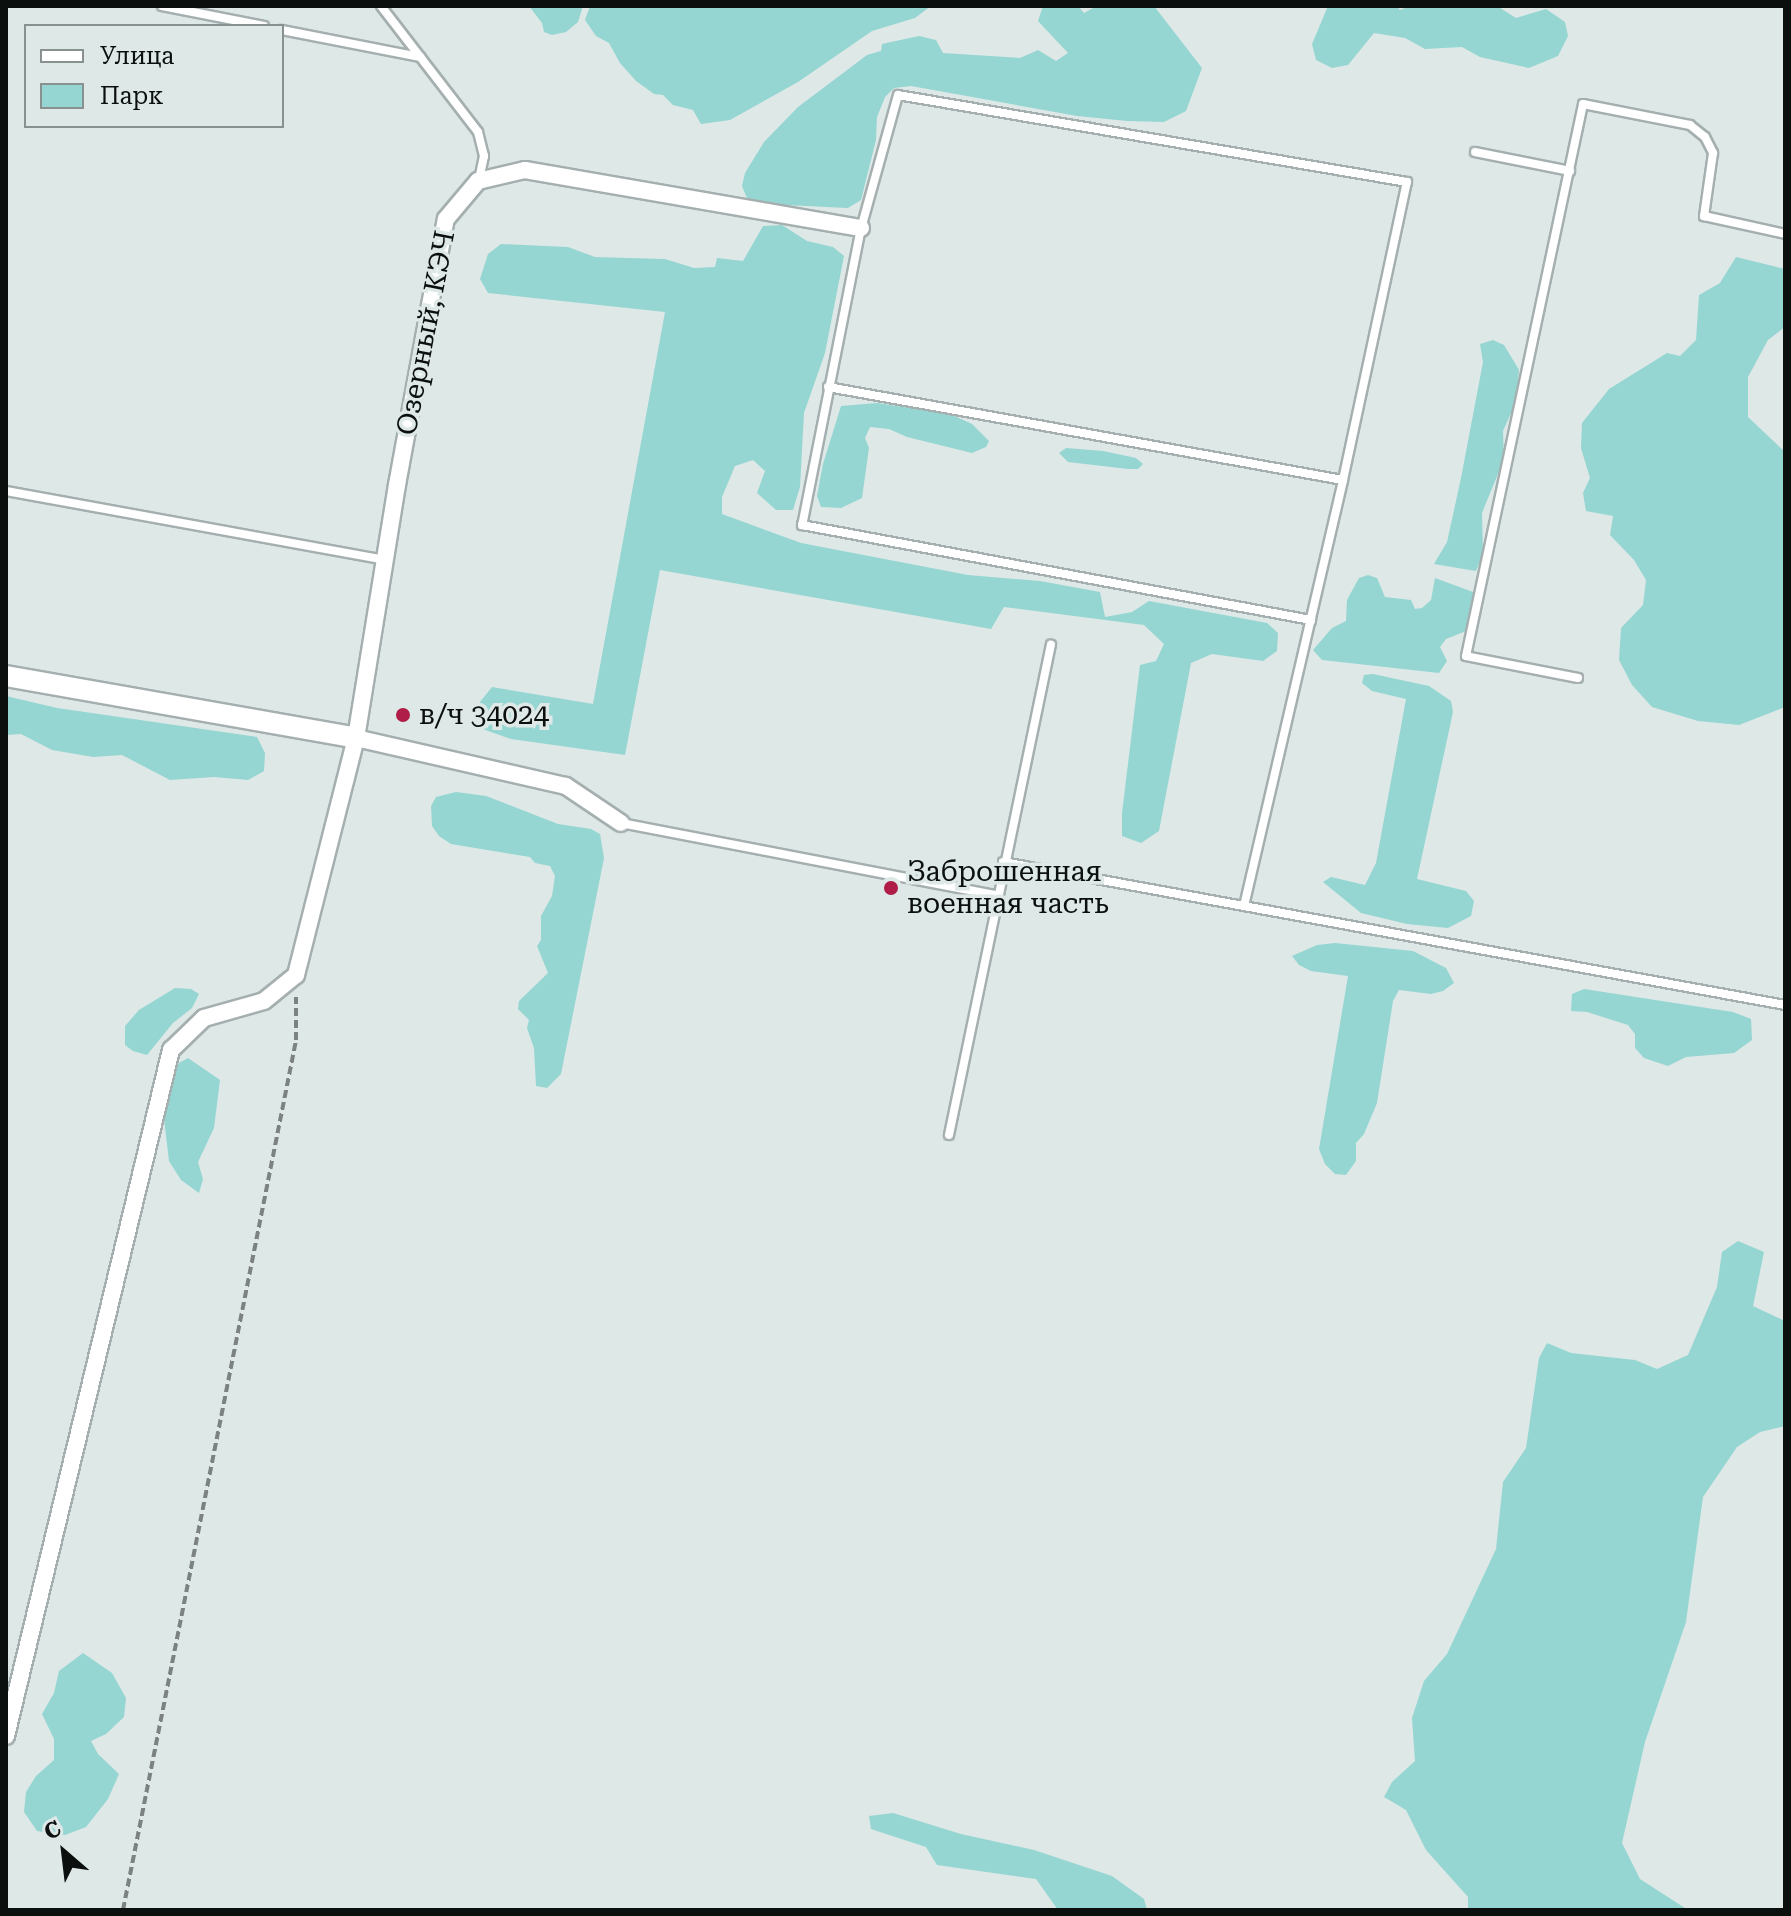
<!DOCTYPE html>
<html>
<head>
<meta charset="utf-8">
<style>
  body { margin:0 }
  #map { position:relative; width:1791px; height:1916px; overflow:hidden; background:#dde8e7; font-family:"Roboto Serif",serif }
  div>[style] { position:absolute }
  .green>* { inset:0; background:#95d6d2 }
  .path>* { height:4px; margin-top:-2px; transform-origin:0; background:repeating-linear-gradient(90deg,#7b8281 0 8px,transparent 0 12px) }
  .roads { filter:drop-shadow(2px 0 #a5afaf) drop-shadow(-2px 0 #a5afaf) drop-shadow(0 2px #a5afaf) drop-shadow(0 -2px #a5afaf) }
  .service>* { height:8px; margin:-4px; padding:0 4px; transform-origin:4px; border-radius:4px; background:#fff }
  .minor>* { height:16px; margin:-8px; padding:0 8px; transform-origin:8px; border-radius:8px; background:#fff }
  .tertiary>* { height:20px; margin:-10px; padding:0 10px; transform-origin:10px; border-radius:10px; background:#fff }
  .dots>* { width:22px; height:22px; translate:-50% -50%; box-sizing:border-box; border:4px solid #dde8e7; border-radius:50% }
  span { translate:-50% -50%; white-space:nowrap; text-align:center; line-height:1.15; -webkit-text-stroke:7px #dde8e7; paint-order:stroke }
  .street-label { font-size:28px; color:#0b0f0e }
  .poi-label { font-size:28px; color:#0b0f0e }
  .left { translate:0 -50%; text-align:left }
  .frame { position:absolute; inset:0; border:8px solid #0b0f0e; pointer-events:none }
  .legend { position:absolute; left:24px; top:24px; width:260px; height:104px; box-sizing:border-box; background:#dde8e7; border:2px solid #899190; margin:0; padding:10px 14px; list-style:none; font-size:24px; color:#0b0f0e }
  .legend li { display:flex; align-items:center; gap:16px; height:40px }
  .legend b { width:40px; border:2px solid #899190 }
  .north { position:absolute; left:24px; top:1812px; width:80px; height:80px; -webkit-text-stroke:6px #dde8e7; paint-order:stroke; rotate:332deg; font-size:22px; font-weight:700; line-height:32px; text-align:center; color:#0b0f0e }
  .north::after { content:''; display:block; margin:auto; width:28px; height:36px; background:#0b0f0e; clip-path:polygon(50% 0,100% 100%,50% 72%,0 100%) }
</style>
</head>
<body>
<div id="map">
  <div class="green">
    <div style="clip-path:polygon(529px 6px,583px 6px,578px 22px,566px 32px,552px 35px,544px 32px,542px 23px)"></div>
    <div style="clip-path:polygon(590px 6px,931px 6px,915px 18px,872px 31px,798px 82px,730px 120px,701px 124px,693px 110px,673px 105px,663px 95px,654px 94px,636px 81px,620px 63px,609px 43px,596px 36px,585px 20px)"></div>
    <div style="clip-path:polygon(1043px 6px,1078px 6px,1084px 13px,1095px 7px,1154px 6px,1202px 68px,1186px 111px,1164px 122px,1127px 121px,1077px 116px,911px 86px,894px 88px,885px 97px,877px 117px,876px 140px,861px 200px,848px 208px,763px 204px,747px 198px,742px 186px,745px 173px,764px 142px,798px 107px,867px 55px,881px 51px,882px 44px,919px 36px,936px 40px,943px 53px,1020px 58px,1038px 50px,1056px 61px,1068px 53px,1038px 21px)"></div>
    <div style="clip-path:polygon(1328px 6px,1397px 6px,1400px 10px,1410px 6px,1497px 6px,1516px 18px,1546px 9px,1565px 22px,1568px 36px,1558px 56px,1529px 68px,1480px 57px,1462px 47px,1425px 49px,1405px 38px,1374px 33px,1348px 65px,1332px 68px,1316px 60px,1312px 44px)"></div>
    <div style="clip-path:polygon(782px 225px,807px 241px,833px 247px,844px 256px,825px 353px,804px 413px,800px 487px,793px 510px,776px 510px,757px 493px,765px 471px,753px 460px,735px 466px,722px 497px,722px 514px,801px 543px,968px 575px,1040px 581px,1100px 592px,1105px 617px,1132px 612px,1149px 601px,1267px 623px,1278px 633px,1277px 651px,1263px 661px,1212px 654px,1191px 663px,1159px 831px,1141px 843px,1122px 836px,1122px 813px,1140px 665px,1156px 661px,1164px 644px,1144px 625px,1004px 607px,991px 629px,660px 570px,625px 755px,511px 739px,480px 728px,480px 702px,492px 687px,593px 704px,665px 312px,488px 293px,480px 279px,488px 254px,501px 244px,568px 247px,595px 257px,665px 259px,694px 268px,715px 267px,717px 258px,743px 261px,763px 226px)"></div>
    <div style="clip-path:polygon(1736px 257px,1785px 269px,1785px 327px,1768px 340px,1748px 377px,1748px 417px,1785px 452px,1785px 707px,1739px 725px,1698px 721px,1652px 707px,1632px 685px,1619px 660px,1621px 628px,1643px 605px,1646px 580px,1634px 560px,1610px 535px,1613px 516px,1586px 511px,1583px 493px,1590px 478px,1581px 448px,1582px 423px,1609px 389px,1667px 353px,1680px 356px,1696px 340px,1699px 295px,1720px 283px)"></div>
    <div style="clip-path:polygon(1493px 340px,1504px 345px,1519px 370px,1516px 402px,1503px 431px,1504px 459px,1482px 513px,1483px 554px,1476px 571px,1434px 564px,1447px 542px,1461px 478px,1483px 362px,1480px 344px)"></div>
    <div style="clip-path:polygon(877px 403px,950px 414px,972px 424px,989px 441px,986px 447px,972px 453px,907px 437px,889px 429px,870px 427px,865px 438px,869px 448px,862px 498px,841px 508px,821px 507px,817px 496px,823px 464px,841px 406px)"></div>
    <div style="clip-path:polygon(1066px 448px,1103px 451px,1136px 458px,1143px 464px,1138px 469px,1128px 469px,1068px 462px,1059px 453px)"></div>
    <div style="clip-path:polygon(1368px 575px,1377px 578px,1385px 597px,1411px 600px,1415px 609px,1422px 608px,1431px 600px,1435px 578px,1473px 592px,1476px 609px,1466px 631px,1446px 639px,1440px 647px,1447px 661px,1439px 673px,1322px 660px,1313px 650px,1332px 628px,1346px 621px,1347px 600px,1359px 578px)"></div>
    <div style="clip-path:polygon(1373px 674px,1429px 686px,1451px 701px,1453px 712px,1417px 879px,1466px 891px,1474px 901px,1471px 916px,1448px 928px,1407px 924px,1361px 913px,1323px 882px,1331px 877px,1365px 885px,1376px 863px,1406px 699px,1372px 691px,1362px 683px,1364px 675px)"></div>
    <div style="clip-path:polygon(6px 696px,57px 708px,257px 737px,265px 753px,264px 771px,248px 780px,214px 777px,170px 780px,122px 755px,93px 757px,52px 750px,21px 734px,6px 735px)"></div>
    <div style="clip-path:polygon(456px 792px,486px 796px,558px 824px,591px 829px,600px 834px,604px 858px,561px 1074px,547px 1088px,536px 1086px,534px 1048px,527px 1028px,529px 1020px,518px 1009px,519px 1001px,548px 973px,537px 946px,541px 940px,541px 916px,552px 896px,555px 876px,550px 866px,535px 863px,530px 857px,451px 844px,439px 836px,432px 826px,431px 806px,436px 797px)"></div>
    <div style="clip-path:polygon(1335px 943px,1413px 951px,1446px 968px,1454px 983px,1443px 991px,1431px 994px,1399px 990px,1393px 1001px,1377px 1103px,1364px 1134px,1356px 1143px,1356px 1161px,1346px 1175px,1335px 1174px,1325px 1164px,1319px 1149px,1348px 976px,1311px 971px,1299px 965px,1292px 956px,1317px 945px)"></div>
    <div style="clip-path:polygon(175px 988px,191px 989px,199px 994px,192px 1008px,173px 1023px,147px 1055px,133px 1051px,125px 1045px,125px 1026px,139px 1010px)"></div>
    <div style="clip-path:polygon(1584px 989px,1733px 1012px,1751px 1019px,1752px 1040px,1734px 1053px,1686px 1057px,1668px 1066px,1644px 1058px,1635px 1048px,1635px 1034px,1628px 1025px,1587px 1012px,1571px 1011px,1572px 994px)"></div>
    <div style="clip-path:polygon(188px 1058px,220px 1080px,214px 1128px,198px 1162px,203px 1179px,199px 1193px,181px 1180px,169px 1161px,164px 1119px,163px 1086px,179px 1063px)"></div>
    <div style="clip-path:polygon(1738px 1241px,1764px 1252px,1753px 1306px,1785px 1321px,1785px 1426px,1760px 1432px,1737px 1447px,1703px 1497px,1686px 1622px,1645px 1742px,1622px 1843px,1640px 1879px,1688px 1910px,1468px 1910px,1468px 1897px,1426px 1850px,1406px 1810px,1384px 1797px,1392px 1782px,1415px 1761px,1412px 1718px,1424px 1681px,1447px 1654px,1496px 1549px,1503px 1482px,1526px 1448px,1539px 1358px,1547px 1343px,1571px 1353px,1635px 1360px,1657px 1369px,1688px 1355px,1717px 1287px,1722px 1252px)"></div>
    <div style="clip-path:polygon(83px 1653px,112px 1673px,126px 1698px,124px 1717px,106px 1734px,91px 1741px,98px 1754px,119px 1774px,108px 1799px,86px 1827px,65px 1835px,37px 1831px,24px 1812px,26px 1792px,36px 1776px,54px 1760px,54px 1739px,42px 1714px,54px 1693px,59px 1671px)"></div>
    <div style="clip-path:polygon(893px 1813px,961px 1834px,1034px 1850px,1112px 1876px,1144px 1899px,1147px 1910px,1058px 1910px,1036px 1879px,937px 1865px,926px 1847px,871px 1829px,869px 1816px)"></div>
  </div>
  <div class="path">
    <div style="left:123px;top:1910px;width:887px;rotate:-78.75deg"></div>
    <div style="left:296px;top:1040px;width:43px;rotate:-90deg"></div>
  </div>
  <div class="roads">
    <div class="service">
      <div style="left:162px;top:6px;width:104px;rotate:11.1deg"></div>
      <div style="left:381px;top:6px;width:159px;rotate:52.4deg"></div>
      <div style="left:478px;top:132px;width:25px;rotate:76deg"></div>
      <div style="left:484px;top:156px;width:25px;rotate:102deg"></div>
      <div style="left:282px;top:30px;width:141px;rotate:11.1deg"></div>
      <div style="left:1475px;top:152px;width:97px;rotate:11.3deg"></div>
      <div style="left:828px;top:387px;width:523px;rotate:10.24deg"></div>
      <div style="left:6px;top:491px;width:384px;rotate:10.3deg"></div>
      <div style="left:1578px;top:678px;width:114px;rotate:-168.9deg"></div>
      <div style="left:1466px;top:656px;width:564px;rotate:-78.03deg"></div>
      <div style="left:1583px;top:104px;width:109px;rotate:11.1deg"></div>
      <div style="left:1690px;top:125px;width:19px;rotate:39deg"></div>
      <div style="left:1705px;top:137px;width:18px;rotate:63deg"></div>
      <div style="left:1713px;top:153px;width:64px;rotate:98.1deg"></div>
      <div style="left:1704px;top:216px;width:83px;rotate:12.5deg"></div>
      <div style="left:621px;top:823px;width:382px;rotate:10.9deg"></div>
      <div style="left:1003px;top:862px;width:795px;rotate:10.36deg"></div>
      <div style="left:1244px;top:906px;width:437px;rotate:-76.9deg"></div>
      <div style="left:1343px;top:480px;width:305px;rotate:-77.9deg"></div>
      <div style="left:1407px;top:182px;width:516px;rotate:-170.3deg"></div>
      <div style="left:898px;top:95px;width:138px;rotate:105.5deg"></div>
      <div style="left:861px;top:228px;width:303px;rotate:101.2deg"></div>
      <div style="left:802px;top:525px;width:518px;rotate:10.57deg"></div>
      <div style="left:949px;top:1135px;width:501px;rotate:-78.26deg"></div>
    </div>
    <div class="minor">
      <div style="left:356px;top:738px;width:215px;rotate:12.9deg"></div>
      <div style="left:566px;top:786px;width:66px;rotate:33.9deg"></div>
      <div style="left:6px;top:1736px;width:706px;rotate:-76.48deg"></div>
      <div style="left:171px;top:1050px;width:46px;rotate:-44.1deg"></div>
      <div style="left:204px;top:1018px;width:62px;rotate:-15.8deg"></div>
      <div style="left:264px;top:1001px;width:41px;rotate:-39.1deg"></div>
      <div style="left:296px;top:975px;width:244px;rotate:-75.8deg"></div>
      <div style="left:356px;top:738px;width:256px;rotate:-80.8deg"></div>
      <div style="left:397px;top:485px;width:270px;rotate:-79.6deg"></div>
      <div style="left:446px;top:219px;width:50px;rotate:-49.9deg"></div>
      <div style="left:478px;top:181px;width:48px;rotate:-13.2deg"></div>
      <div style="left:525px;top:170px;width:341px;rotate:9.8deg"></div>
    </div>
    <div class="tertiary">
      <div style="left:6px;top:676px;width:355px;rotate:10deg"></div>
    </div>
  </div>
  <div class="dots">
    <div style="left:403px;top:715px;background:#af1d48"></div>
    <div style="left:891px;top:888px;background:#af1d48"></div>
  </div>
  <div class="street-label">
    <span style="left:426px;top:333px;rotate:-79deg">Озерный, КЭЧ</span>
  </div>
  <div class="poi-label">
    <span class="left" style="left:419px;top:715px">в/ч 34024</span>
    <span class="left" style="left:907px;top:888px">Заброшенная<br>военная часть</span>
  </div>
  <div class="frame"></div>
  <ul class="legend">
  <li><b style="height:10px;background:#fff"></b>Улица</li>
  <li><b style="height:22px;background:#95d6d2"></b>Парк</li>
  </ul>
  <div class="north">С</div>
</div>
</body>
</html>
